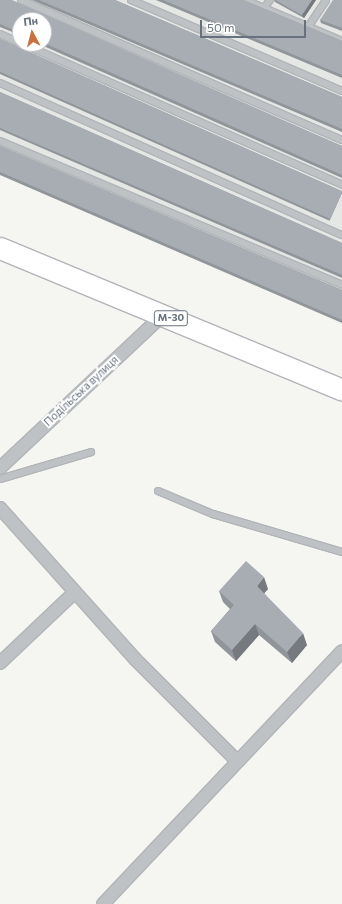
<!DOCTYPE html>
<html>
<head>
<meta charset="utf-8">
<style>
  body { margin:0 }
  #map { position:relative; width:342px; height:904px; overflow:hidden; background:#f5f5f2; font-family:Commissioner,sans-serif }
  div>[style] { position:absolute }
  .built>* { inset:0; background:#e5e7e5 }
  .roads { filter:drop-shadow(1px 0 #b2b5b8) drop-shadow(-1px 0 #b2b5b8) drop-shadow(0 1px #b2b5b8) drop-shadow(0 -1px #b2b5b8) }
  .service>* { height:6px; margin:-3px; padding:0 3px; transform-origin:3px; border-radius:3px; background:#bfc2c5 }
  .minor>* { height:12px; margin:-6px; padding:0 6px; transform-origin:6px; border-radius:6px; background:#bfc2c5 }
  .trunk>* { height:21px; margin:-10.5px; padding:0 10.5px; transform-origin:10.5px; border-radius:10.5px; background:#fff }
  .wall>* { inset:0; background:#90959a; transform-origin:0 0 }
  .shaded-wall>* { inset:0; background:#76797d }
  .building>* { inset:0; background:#a8adb3; transform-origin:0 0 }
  span { translate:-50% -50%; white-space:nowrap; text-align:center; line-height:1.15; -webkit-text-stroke:4px #fff; paint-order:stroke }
  .shield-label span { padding:1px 3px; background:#fff; border:1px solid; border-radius:3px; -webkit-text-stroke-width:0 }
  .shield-label { font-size:10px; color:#68727f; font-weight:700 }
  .street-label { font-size:11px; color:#68727f }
  .north { position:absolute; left:12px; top:12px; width:40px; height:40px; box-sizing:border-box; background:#fff; border:1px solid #c3c7cc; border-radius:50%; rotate:353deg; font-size:11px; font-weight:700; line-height:16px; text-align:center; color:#68727f }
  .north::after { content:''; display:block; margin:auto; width:14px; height:18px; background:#cc6f3b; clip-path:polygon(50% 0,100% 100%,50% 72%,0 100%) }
  .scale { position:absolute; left:200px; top:20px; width:106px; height:18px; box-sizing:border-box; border:2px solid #68727f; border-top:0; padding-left:5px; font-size:12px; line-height:14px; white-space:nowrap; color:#68727f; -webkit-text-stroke:3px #fff; paint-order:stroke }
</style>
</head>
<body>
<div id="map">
  <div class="built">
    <div style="clip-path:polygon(evenodd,0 0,342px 0,342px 316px,0 166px,0 0,20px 20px,44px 20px,44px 44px,20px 44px,20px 20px)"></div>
  </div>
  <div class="roads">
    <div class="service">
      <div style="left:21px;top:0;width:350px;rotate:23.6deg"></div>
      <div style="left:131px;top:0;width:230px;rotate:23.3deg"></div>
      <div style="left:245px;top:0;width:105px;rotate:22.9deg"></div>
      <div style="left:264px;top:8px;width:10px;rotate:-53deg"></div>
      <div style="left:308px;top:27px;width:32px;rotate:-56deg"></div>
      <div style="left:0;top:34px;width:22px;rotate:24deg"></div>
      <div style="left:23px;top:44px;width:349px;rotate:23.8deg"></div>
      <div style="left:0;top:83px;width:374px;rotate:24deg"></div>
      <div style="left:0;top:141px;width:371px;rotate:22.8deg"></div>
      <div style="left:0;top:479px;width:95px;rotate:-16.5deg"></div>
      <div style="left:158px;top:491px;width:60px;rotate:22.7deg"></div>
      <div style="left:213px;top:514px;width:134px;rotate:16.4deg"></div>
    </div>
    <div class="minor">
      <div style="left:0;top:468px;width:224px;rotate:-43.2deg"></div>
      <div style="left:0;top:508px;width:203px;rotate:48.2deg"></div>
      <div style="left:135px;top:659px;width:144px;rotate:45deg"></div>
      <div style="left:0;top:663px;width:103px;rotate:-43.4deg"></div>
      <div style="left:103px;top:904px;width:348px;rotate:-46.6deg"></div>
    </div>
    <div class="trunk">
      <div style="left:0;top:248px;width:370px;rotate:22.5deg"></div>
    </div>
  </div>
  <div class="wall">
    <div style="clip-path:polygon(0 0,342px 146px,342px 178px,39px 44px,44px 44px,44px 20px,20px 20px,20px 35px,0 27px)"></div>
    <div style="clip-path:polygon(32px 0,115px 0,342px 97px,342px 132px)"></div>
    <div style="clip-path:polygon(156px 0,243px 0,342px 41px,342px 78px)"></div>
    <div style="clip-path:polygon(274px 0,316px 0,304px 18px,275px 2px)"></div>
    <div style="clip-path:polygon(342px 0,342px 31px,321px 23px,320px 20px)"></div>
    <div style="left:0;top:39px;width:375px;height:32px;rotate:24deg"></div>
    <div style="clip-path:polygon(0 92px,342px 243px,342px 278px,0 130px)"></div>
    <div style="clip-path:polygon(0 146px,342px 290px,342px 323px,0 175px)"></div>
    <div style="clip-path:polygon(268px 589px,264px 593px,307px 645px,292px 663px,259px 635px,236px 661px,215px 642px,211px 631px,230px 609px,223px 602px,219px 591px)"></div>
  </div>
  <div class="shaded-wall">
    <div style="clip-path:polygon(312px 0,316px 0,304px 18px,302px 15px)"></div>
    <div style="clip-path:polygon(264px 577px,268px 589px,261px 597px,257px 586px)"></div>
    <div style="clip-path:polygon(255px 624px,259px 635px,236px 661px,232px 650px)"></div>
    <div style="clip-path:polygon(303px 633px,307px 645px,292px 663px,287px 652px)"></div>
  </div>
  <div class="building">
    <div style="clip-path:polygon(0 0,12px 0,342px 146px,342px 175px,44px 43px,44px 20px,20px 20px,20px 33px,0 24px)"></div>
    <div style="clip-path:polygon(39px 0,115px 0,342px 97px,342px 129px)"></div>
    <div style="clip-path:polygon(163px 0,243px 0,342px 41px,342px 75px)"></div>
    <div style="clip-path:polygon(275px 0,312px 0,302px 15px)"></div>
    <div style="clip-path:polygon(333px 0,342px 0,342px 28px,320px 20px)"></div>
    <div style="left:0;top:39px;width:375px;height:30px;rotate:24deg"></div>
    <div style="clip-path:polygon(0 92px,342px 243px,342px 275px,0 128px)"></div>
    <div style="clip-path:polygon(0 146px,342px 290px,342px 320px,0 172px)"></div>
    <div style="clip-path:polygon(246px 561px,264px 577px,257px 586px,303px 633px,287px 652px,255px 624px,232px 650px,211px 631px,234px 605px,219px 591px)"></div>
  </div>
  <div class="shield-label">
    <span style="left:171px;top:318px">М-30</span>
  </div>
  <div class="street-label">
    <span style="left:81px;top:391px;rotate:-43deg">Подільська вулиця</span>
  </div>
  <div class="north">Пн</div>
  <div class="scale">50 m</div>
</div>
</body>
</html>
